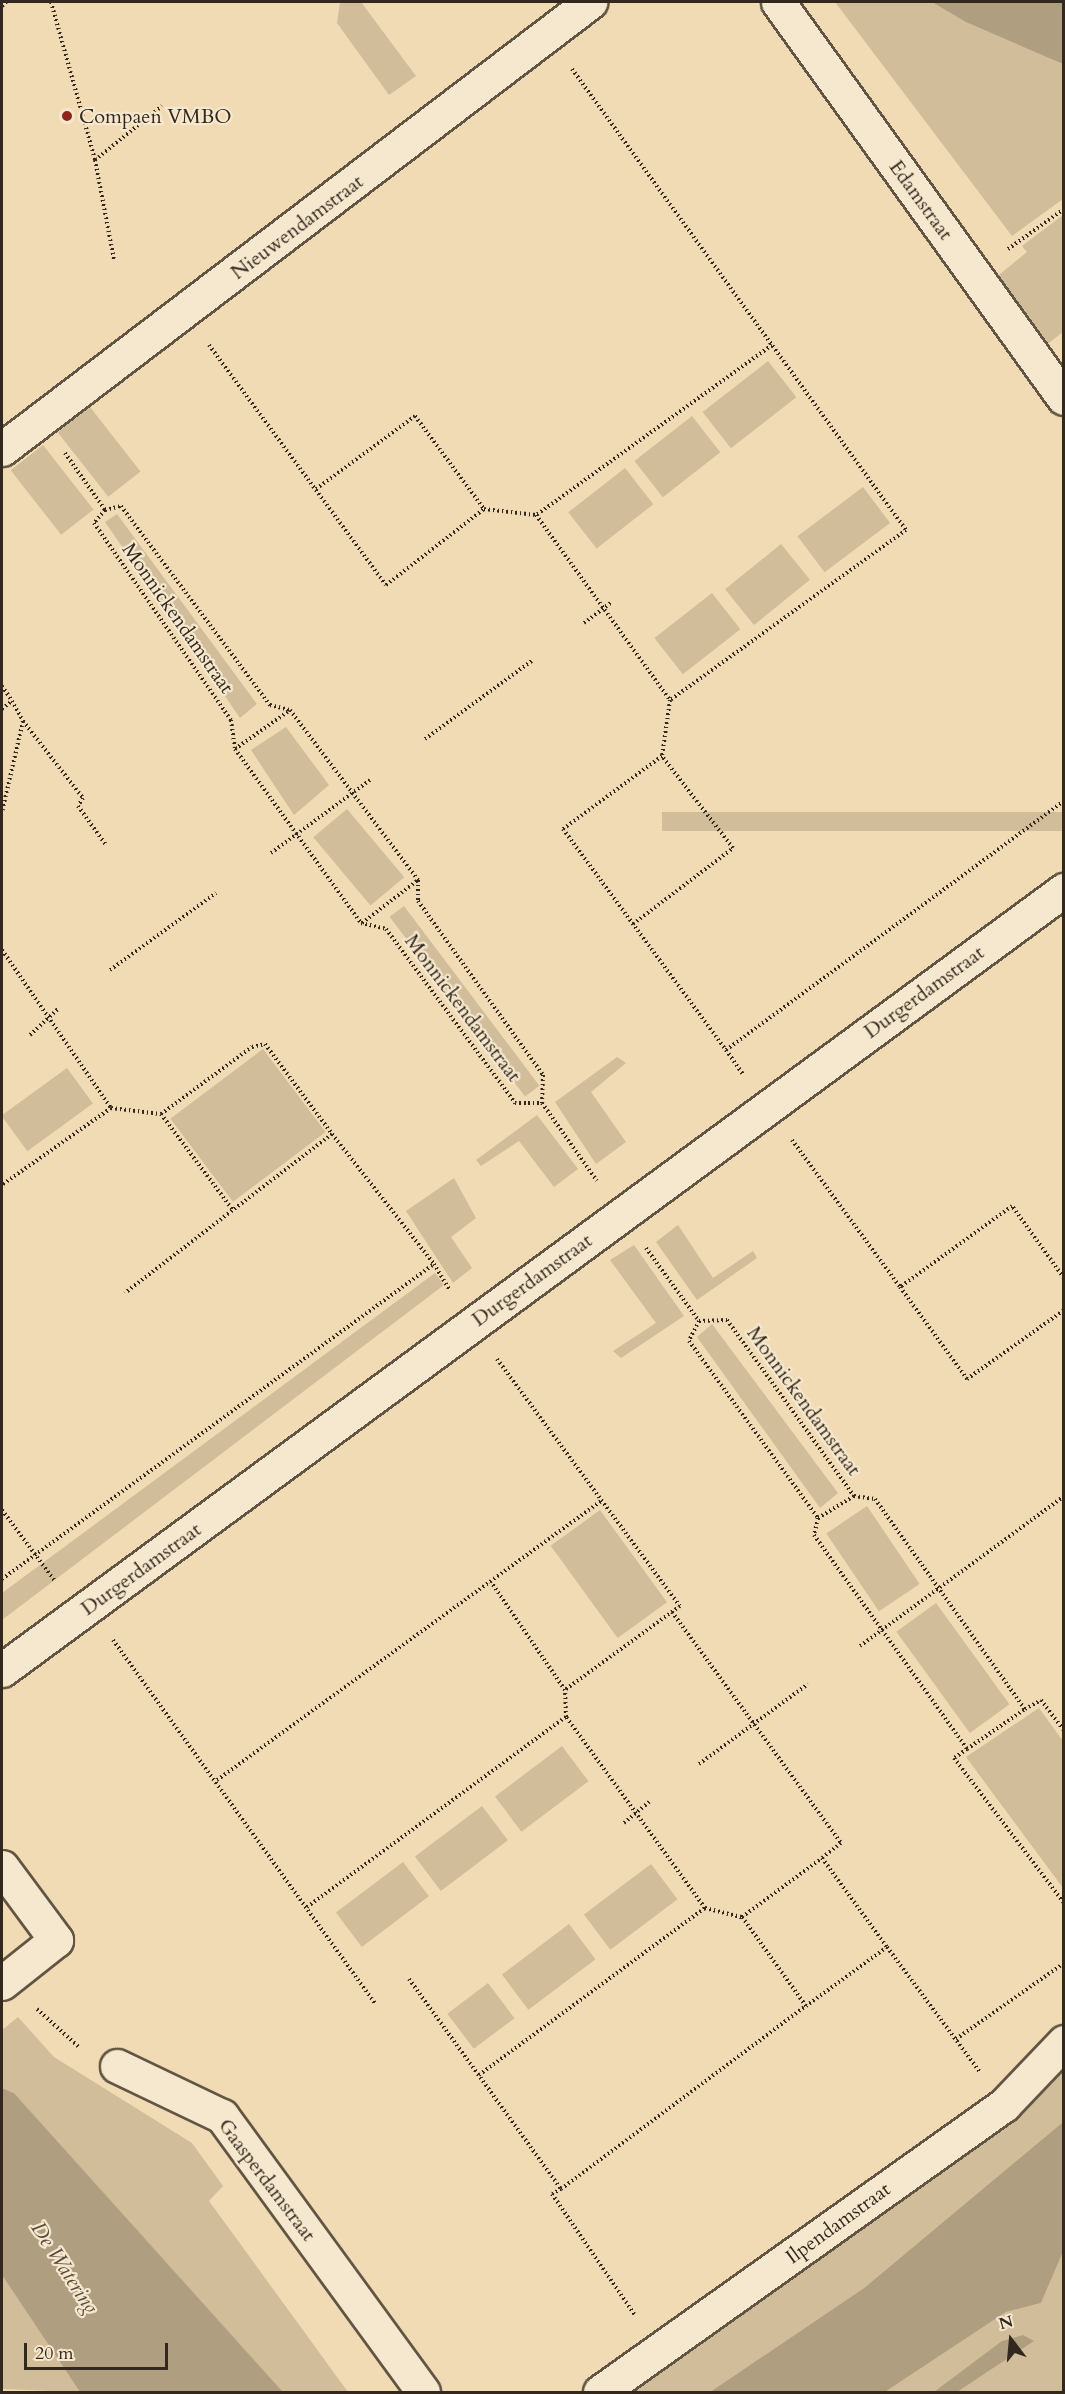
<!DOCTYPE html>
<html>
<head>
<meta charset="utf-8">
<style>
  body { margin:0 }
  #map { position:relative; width:1065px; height:2394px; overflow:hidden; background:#f1dbb4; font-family:Cardo,serif }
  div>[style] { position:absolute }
  .green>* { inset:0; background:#d1bd9a; transform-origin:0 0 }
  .water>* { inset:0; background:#b09e81 }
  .path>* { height:4px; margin-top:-2px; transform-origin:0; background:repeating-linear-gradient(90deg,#33281d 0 1.5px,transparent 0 4.5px) }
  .roads { filter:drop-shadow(2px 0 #625543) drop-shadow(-2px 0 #625543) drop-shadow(0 2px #625543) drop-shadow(0 -2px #625543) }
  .street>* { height:33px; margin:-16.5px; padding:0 16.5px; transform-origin:16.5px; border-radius:16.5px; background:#f6e8ce }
  .dots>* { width:16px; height:16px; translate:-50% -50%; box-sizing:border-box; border:3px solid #f6e8ce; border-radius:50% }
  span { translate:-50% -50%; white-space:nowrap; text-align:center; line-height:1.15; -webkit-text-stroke:4.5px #f6e8ce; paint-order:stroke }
  .poi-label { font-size:20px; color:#33281d }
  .left { translate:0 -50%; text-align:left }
  .street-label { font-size:20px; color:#33281d }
  .water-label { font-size:21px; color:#584b3b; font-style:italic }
  .frame { position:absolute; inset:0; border:3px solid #33281d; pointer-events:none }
  .north { position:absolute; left:981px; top:2310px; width:60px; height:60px; -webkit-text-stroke:4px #f6e8ce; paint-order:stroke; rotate:344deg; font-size:16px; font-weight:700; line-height:24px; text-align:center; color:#33281d }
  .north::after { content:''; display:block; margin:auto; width:21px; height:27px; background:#33281d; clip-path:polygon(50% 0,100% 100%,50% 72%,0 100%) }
  .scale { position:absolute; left:24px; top:2343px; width:144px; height:27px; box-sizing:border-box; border:3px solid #33281d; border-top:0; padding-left:8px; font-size:18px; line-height:21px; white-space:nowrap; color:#33281d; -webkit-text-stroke:4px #f6e8ce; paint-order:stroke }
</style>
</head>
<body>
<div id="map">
  <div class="green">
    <div style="clip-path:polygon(340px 2px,361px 2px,416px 76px,389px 95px,337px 23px)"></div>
    <div style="clip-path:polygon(835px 2px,932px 2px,1063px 64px,1063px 199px,1012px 236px)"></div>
    <div style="clip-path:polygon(1063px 215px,1063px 332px,1041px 349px,994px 279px,1027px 252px,1022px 246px)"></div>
    <div style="left:768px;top:361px;width:46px;height:83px;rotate:52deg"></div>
    <div style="left:90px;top:407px;width:82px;height:41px;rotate:52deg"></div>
    <div style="left:692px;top:416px;width:46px;height:73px;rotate:52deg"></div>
    <div style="left:43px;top:445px;width:82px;height:41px;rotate:52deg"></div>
    <div style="left:625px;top:468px;width:46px;height:72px;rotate:52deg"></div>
    <div style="left:863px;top:487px;width:45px;height:82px;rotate:53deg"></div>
    <div style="clip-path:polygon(117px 514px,257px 704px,240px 718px,105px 522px)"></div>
    <div style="left:781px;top:544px;width:46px;height:72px;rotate:51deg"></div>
    <div style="left:712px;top:593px;width:46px;height:73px;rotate:52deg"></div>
    <div style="clip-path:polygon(286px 727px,329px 785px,294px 815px,251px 750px)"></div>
    <div style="left:347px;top:809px;width:89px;height:44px;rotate:50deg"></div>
    <div style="left:1063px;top:812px;width:19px;height:401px;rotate:90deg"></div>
    <div style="left:404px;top:906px;width:225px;height:18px;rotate:53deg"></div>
    <div style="left:263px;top:1049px;width:104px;height:116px;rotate:53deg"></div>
    <div style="clip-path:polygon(617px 1057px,626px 1063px,591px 1092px,626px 1142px,596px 1164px,555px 1102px)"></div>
    <div style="left:67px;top:1068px;width:44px;height:81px;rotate:54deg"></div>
    <div style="clip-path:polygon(537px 1115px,578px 1169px,554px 1187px,519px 1141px,481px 1166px,476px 1160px)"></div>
    <div style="clip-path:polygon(454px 1178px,476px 1218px,451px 1237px,472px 1268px,453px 1283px,406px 1211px)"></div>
    <div style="clip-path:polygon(678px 1225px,713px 1278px,753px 1251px,757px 1258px,697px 1300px,656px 1242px)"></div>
    <div style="clip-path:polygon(634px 1245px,684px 1316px,621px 1358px,613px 1351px,656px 1323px,610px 1260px)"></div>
    <div style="clip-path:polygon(435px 1273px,444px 1285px,2px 1620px,2px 1593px)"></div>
    <div style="clip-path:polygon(712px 1324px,838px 1493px,820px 1508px,697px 1337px)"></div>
    <div style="left:867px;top:1506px;width:94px;height:49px;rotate:56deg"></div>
    <div style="left:600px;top:1510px;width:114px;height:61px;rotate:54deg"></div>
    <div style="left:936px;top:1603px;width:125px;height:49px;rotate:54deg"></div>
    <div style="clip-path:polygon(1039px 1708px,1063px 1741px,1063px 1888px,966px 1757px)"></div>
    <div style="left:562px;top:1746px;width:44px;height:84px;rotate:53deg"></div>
    <div style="left:482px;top:1806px;width:43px;height:84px;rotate:53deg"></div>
    <div style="left:403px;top:1862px;width:43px;height:84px;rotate:53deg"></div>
    <div style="left:651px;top:1864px;width:44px;height:84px;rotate:53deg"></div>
    <div style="left:569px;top:1924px;width:44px;height:84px;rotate:53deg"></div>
    <div style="left:488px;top:1983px;width:44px;height:51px;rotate:53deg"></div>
    <div style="clip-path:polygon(18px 2017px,54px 2057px,192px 2143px,223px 2186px,209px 2201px,348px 2392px,283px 2392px,14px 2093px,2px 2088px,2px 2030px)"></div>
    <div style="clip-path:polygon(1063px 2055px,1063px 2122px,864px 2288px,710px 2392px,627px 2392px,1054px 2080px,1057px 2060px)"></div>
    <div style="clip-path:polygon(1063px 2252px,1063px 2392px,885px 2392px,1006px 2312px,1041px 2303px)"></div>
    <div style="clip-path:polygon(2px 2275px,80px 2392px,2px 2389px)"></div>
  </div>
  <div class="water">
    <div style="clip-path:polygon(932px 2px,1063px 2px,1063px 64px,966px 22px)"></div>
    <div style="clip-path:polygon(2px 2088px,14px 2093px,283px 2392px,80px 2392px,2px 2275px)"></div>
    <div style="clip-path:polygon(1063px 2122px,1063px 2252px,1041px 2303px,1006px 2312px,885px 2392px,710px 2392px,864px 2288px)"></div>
    <div style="clip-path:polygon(1023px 2335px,1034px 2341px,957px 2392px,934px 2392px,1002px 2341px)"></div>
  </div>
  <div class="path">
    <div style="left:51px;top:2px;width:164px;rotate:74.4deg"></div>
    <div style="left:95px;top:160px;width:102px;rotate:79.2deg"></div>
    <div style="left:2px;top:6px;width:6px;rotate:-45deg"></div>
    <div style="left:572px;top:69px;width:569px;rotate:54.08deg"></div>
    <div style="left:906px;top:530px;width:291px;rotate:144.2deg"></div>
    <div style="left:95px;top:160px;width:86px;rotate:-38.9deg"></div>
    <div style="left:1008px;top:249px;width:69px;rotate:-35.5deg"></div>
    <div style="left:209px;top:345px;width:298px;rotate:53.6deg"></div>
    <div style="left:386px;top:585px;width:124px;rotate:-37.8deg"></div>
    <div style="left:772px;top:345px;width:291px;rotate:144.2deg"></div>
    <div style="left:536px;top:515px;width:228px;rotate:54.1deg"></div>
    <div style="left:670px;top:700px;width:57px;rotate:98.1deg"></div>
    <div style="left:662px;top:756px;width:123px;rotate:143.6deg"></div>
    <div style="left:563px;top:829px;width:275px;rotate:53.6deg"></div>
    <div style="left:726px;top:1050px;width:420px;rotate:-36.4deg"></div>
    <div style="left:65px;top:453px;width:70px;rotate:54.9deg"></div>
    <div style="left:105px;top:510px;width:16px;rotate:-14deg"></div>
    <div style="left:121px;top:506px;width:249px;rotate:53.2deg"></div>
    <div style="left:270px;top:705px;width:21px;rotate:14deg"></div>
    <div style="left:290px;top:710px;width:213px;rotate:53deg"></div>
    <div style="left:418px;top:880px;width:21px;rotate:90deg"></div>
    <div style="left:418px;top:901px;width:214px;rotate:54.3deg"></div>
    <div style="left:543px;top:1075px;width:28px;rotate:92deg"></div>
    <div style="left:542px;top:1103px;width:95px;rotate:54.8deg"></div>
    <div style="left:316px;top:489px;width:123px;rotate:-36.4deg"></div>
    <div style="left:415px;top:416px;width:116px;rotate:53.4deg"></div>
    <div style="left:484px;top:509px;width:52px;rotate:6.6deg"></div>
    <div style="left:105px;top:510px;width:17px;rotate:130deg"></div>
    <div style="left:94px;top:523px;width:240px;rotate:55.2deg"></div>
    <div style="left:231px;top:720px;width:29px;rotate:82deg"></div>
    <div style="left:235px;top:749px;width:215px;rotate:54.1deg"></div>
    <div style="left:361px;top:923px;width:26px;rotate:13deg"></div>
    <div style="left:386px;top:929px;width:217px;rotate:53.4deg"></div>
    <div style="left:515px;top:1103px;width:27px"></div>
    <div style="left:584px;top:623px;width:35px;rotate:-37deg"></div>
    <div style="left:2px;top:686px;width:18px;rotate:56deg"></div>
    <div style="left:2px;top:709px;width:13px;rotate:-39deg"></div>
    <div style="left:12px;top:701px;width:23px;rotate:61deg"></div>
    <div style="left:23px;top:721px;width:93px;rotate:103deg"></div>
    <div style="left:23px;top:721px;width:98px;rotate:52.1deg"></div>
    <div style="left:83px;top:798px;width:9px;rotate:122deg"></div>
    <div style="left:78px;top:806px;width:48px;rotate:54.3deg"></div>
    <div style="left:425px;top:739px;width:134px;rotate:-36.2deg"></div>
    <div style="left:235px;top:749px;width:67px;rotate:-35.3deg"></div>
    <div style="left:271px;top:853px;width:123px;rotate:-36.4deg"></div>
    <div style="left:362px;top:923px;width:71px;rotate:-37.5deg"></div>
    <div style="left:633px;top:924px;width:126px;rotate:-37.2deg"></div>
    <div style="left:733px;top:848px;width:116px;rotate:-127.7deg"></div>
    <div style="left:2px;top:950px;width:192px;rotate:55.4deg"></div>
    <div style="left:111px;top:1108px;width:133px;rotate:144.8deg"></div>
    <div style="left:110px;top:970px;width:131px;rotate:-36deg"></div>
    <div style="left:30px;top:1035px;width:40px;rotate:-43deg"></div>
    <div style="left:726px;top:1050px;width:29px;rotate:55deg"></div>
    <div style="left:111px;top:1108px;width:50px;rotate:6.8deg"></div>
    <div style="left:161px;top:1114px;width:113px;rotate:-36.4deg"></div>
    <div style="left:252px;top:1047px;width:13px;rotate:-13deg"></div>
    <div style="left:265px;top:1044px;width:112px;rotate:53.3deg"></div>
    <div style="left:332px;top:1134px;width:261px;rotate:142.5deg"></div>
    <div style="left:161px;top:1114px;width:119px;rotate:53.2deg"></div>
    <div style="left:332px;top:1134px;width:165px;rotate:51.9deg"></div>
    <div style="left:792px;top:1140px;width:182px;rotate:53.7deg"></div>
    <div style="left:646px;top:1248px;width:90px;rotate:54deg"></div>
    <div style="left:699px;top:1321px;width:28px;rotate:-2deg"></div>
    <div style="left:727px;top:1320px;width:217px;rotate:54.2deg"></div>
    <div style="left:854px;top:1496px;width:21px;rotate:8deg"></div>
    <div style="left:875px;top:1499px;width:258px;rotate:54.5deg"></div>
    <div style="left:1025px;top:1709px;width:18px;rotate:-29deg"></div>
    <div style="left:1041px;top:1700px;width:39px;rotate:53deg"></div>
    <div style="left:1064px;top:1278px;width:89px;rotate:-125.8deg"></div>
    <div style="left:1012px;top:1206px;width:138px;rotate:144.1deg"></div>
    <div style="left:900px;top:1287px;width:114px;rotate:53.9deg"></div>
    <div style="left:967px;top:1379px;width:119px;rotate:-35.4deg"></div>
    <div style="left:699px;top:1321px;width:22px;rotate:117deg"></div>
    <div style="left:689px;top:1341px;width:219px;rotate:53.9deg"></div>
    <div style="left:818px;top:1518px;width:17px;rotate:103deg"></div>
    <div style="left:814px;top:1535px;width:263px;rotate:54.4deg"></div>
    <div style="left:967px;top:1749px;width:16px;rotate:145deg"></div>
    <div style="left:954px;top:1758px;width:182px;rotate:52.8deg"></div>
    <div style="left:497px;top:1359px;width:307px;rotate:53.5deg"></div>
    <div style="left:680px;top:1606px;width:142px;rotate:143.9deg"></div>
    <div style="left:2px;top:1510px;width:89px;rotate:53.3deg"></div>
    <div style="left:818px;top:1518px;width:42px;rotate:-31.4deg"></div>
    <div style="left:2px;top:1579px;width:535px;rotate:-36.1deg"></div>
    <div style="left:434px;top:1264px;width:31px;rotate:59deg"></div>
    <div style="left:672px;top:1612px;width:286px;rotate:53.8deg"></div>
    <div style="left:841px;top:1843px;width:24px;rotate:142deg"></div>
    <div style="left:822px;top:1858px;width:110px;rotate:53.9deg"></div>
    <div style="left:887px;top:1947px;width:100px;rotate:143.9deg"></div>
    <div style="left:113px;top:1640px;width:448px;rotate:54.2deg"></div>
    <div style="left:860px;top:1646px;width:253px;rotate:-36.3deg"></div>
    <div style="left:967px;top:1749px;width:70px;rotate:-34.6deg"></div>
    <div style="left:699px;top:1764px;width:135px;rotate:-36.3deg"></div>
    <div style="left:217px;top:1780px;width:475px;rotate:-36deg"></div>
    <div style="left:624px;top:1823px;width:33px;rotate:-40deg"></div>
    <div style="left:307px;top:1907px;width:321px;rotate:-36.3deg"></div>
    <div style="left:705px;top:1908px;width:38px;rotate:14deg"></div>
    <div style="left:887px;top:1947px;width:156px;rotate:53.4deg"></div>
    <div style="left:409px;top:1979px;width:259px;rotate:54.1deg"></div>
    <div style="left:561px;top:2189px;width:10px;rotate:151deg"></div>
    <div style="left:552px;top:2194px;width:147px;rotate:55.6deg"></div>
    <div style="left:37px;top:2009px;width:58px;rotate:42.2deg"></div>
    <div style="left:956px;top:2039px;width:132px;rotate:-35.1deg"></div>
    <div style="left:479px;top:2075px;width:281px;rotate:-36.5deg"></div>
    <div style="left:705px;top:1908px;width:236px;rotate:-126deg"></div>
    <div style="left:566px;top:1717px;width:27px;rotate:-92deg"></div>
    <div style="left:565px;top:1690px;width:131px;rotate:-124.4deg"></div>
    <div style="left:561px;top:2189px;width:306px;rotate:-36.8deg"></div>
    <div style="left:806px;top:2006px;width:110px;rotate:-125.7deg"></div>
    <div style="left:742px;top:1917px;width:99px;rotate:-36.4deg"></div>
  </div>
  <div class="roads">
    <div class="street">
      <div style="left:778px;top:2px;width:488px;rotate:54.2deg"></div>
      <div style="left:2px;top:449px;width:739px;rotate:-37.24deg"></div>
      <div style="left:2px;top:1670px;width:1318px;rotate:-36.3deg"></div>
      <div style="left:2px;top:1867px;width:91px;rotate:53.5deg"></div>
      <div style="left:56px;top:1940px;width:69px;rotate:141.5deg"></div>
      <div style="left:117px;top:2066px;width:116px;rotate:25.5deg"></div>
      <div style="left:222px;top:2116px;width:341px;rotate:53.9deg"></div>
      <div style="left:600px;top:2392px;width:496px;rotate:-35.4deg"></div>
      <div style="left:1004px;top:2105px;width:87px;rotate:-46.4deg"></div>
    </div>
  </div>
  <div class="dots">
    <div style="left:67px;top:116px;background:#8f2418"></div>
  </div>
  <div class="poi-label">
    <span class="left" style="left:79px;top:116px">Compaen VMBO</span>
  </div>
  <div class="street-label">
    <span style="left:921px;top:200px;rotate:54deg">Edamstraat</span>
    <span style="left:297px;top:227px;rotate:-37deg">Nieuwendamstraat</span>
    <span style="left:178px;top:618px;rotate:55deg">Monnickendamstraat</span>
    <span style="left:924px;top:992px;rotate:-36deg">Durgerdamstraat</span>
    <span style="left:463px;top:1008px;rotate:53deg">Monnickendamstraat</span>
    <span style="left:532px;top:1280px;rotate:-36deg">Durgerdamstraat</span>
    <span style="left:804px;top:1401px;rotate:54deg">Monnickendamstraat</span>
    <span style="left:141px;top:1569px;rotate:-36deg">Durgerdamstraat</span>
    <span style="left:267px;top:2180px;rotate:53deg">Gaasperdamstraat</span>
    <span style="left:838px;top:2223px;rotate:-36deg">Ilpendamstraat</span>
  </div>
  <div class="water-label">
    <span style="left:64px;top:2268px;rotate:57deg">De Watering</span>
  </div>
  <div class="frame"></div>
  <div class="north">N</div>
  <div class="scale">20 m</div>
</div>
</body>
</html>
